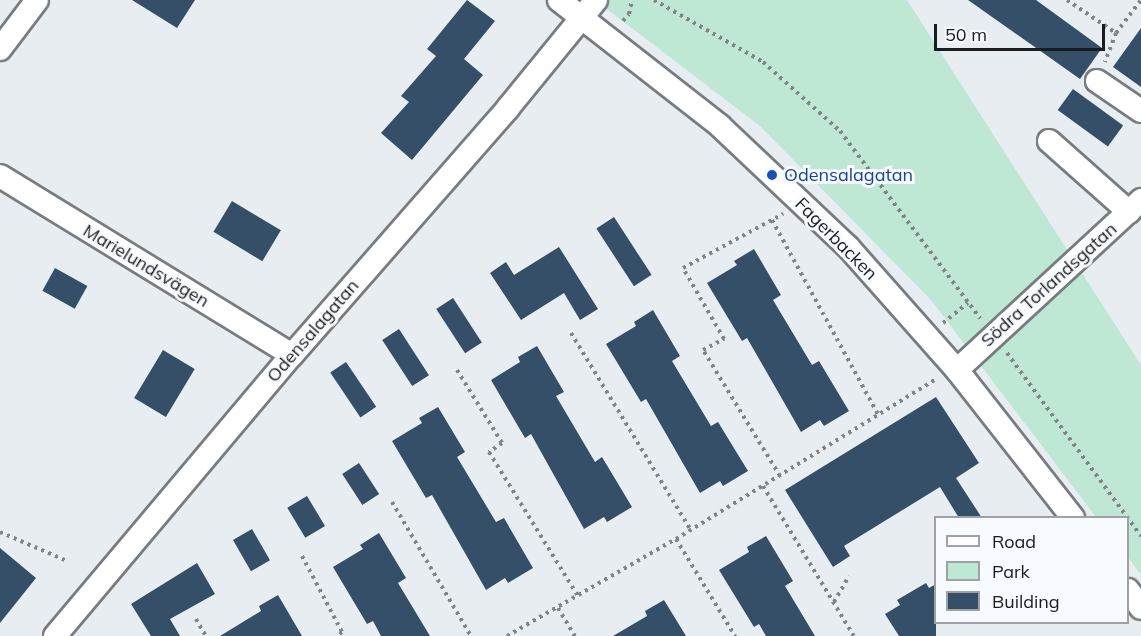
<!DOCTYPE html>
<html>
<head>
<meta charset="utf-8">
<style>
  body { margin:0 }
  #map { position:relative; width:1141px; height:636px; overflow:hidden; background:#e8edf2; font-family:Mulish,sans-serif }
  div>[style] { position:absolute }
  .green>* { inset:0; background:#bee7d4 }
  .building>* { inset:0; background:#354f68; transform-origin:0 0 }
  .path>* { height:4px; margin-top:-2px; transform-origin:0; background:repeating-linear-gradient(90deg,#808387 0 3px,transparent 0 7.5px) }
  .roads { filter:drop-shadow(2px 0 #787c81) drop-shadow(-2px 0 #787c81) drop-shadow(0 2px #787c81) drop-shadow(0 -2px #787c81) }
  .minor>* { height:22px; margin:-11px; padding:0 11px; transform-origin:11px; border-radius:11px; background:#fff }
  .dots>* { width:16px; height:16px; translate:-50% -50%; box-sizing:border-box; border:3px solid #f7fafe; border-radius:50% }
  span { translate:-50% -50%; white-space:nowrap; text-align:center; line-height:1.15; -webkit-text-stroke:6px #f7fafe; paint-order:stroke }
  .transit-label { font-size:18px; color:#164399 }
  .left { translate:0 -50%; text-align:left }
  .street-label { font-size:18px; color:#1a1c1e }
  .legend { position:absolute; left:934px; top:516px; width:195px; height:108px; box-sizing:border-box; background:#f7fafe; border:2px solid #9fa1a4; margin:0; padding:8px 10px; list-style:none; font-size:18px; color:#1a1c1e }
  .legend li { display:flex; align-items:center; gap:12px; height:30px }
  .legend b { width:30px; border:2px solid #9fa1a4 }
  .scale { position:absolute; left:934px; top:24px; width:171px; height:27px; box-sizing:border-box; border:3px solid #1a1c1e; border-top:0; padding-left:8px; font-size:18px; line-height:21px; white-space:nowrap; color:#1a1c1e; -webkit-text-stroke:4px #f7fafe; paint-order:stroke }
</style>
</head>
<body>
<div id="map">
  <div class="green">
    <div style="clip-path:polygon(595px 0,907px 0,1141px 365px,1141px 575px,1128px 557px,1128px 518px,1096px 517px,931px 300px,760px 126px)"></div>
  </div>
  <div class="building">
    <div style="clip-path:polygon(132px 0,195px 0,177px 28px)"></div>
    <div style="clip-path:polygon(467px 0,495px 21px,464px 59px,483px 75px,412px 160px,381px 133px,409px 102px,401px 96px,436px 56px,427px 49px)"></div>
    <div style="clip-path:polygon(968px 0,1036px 0,1102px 48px,1080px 79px)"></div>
    <div style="clip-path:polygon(1141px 28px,1141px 87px,1113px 67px)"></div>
    <div style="left:1073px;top:89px;width:62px;height:26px;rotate:36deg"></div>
    <div style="left:232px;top:201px;width:57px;height:36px;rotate:31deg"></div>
    <div style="left:614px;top:217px;width:69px;height:21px;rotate:57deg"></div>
    <div style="clip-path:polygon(559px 247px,598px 309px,580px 320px,564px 293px,521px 320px,490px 273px,506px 262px,514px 275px)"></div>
    <div style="clip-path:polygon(754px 249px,781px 295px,773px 300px,812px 365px,819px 361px,849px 411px,824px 426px,820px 420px,801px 432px,747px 338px,742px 341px,707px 283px,737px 265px,734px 261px)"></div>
    <div style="left:55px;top:268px;width:37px;height:26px;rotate:29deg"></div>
    <div style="left:453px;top:298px;width:53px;height:20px;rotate:57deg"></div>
    <div style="clip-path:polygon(653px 310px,680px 356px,672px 361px,711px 426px,718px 422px,748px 471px,723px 486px,720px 481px,700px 493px,646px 399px,641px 402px,606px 344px,636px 326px,634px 322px)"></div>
    <div style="left:399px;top:329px;width:55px;height:20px;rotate:57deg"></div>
    <div style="clip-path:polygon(537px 346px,564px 392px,556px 396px,595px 462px,602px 457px,632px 507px,607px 522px,604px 517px,584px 529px,531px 434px,525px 438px,491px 380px,520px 362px,518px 357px)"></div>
    <div style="left:163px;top:350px;width:37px;height:56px;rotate:31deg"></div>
    <div style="left:346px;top:362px;width:54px;height:19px;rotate:56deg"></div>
    <div style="clip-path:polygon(936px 397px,979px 463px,956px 478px,982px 518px,959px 518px,940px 487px,844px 546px,850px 556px,833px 567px,785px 490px)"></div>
    <div style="clip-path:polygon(438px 407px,465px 452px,457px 457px,496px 522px,504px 518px,533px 568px,508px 583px,505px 578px,486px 590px,432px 495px,426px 498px,392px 441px,422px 423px,419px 418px)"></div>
    <div style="left:359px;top:463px;width:37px;height:20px;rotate:57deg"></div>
    <div style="left:307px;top:496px;width:35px;height:23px;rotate:59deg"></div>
    <div style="left:252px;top:529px;width:36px;height:22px;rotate:60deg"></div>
    <div style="clip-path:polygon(379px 533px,406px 578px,398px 583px,430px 636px,381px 636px,373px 621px,367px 624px,333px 567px,363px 549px,360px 545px)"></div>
    <div style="clip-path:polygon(766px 536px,793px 581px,785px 586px,815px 636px,766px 636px,759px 624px,754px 627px,719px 570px,749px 552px,747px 547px)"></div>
    <div style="clip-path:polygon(0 548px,36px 578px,0 623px)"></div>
    <div style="clip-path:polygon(197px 563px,215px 594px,170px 619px,180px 636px,151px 636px,131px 604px)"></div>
    <div style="clip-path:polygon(926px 583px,929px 588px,936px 584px,936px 636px,899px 636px,885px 614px,900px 605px,897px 600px)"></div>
    <div style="clip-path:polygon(278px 595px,302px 636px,220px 636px,261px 611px,259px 606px)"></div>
    <div style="clip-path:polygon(664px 600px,686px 636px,613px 636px,647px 616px,645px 611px)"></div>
  </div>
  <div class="path">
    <div style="left:654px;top:0;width:125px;rotate:29.6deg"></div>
    <div style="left:763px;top:62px;width:103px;rotate:41.9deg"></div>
    <div style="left:840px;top:131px;width:234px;rotate:53.2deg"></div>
    <div style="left:1067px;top:0;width:59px;rotate:34deg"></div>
    <div style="left:1116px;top:33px;width:31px;rotate:111deg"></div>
    <div style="left:623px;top:21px;width:9px;rotate:-49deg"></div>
    <div style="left:629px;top:14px;width:14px;rotate:-78deg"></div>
    <div style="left:1116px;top:33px;width:41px;rotate:-52.9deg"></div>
    <div style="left:772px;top:220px;width:223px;rotate:61.4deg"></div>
    <div style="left:943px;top:323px;width:32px;rotate:-39deg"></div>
    <div style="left:571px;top:333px;width:231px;rotate:58.7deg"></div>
    <div style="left:1007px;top:353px;width:227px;rotate:53.8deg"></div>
    <div style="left:457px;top:370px;width:86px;rotate:58.3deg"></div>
    <div style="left:502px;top:443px;width:16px;rotate:145deg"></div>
    <div style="left:489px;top:452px;width:169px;rotate:58.3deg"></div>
    <div style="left:780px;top:476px;width:148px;rotate:-121.4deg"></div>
    <div style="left:703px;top:350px;width:24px;rotate:-28deg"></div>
    <div style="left:724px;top:339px;width:82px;rotate:-120deg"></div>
    <div style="left:683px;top:268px;width:114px;rotate:-28.4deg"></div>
    <div style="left:763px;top:486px;width:175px;rotate:58.8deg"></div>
    <div style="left:392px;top:502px;width:156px;rotate:59.5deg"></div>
    <div style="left:0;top:532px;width:71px;rotate:23.3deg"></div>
    <div style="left:676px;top:539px;width:305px;rotate:-31.6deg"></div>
    <div style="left:302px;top:556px;width:86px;rotate:62.2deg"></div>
    <div style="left:342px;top:632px;width:6px;rotate:141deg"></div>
    <div style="left:834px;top:602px;width:30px;rotate:-60deg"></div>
    <div style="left:558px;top:608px;width:33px;rotate:59deg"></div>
    <div style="left:196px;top:619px;width:20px;rotate:60deg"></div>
    <div style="left:507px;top:636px;width:195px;rotate:-29.9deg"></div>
    <div style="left:676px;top:539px;width:114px;rotate:58.7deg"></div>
  </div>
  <div class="roads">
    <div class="minor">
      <div style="left:559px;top:0;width:204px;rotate:38deg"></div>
      <div style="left:720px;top:126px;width:176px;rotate:43.4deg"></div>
      <div style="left:848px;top:247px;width:164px;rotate:48.5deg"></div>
      <div style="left:957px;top:370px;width:188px;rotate:51.9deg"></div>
      <div style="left:0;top:49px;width:61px;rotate:-52.9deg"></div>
      <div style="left:1097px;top:81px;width:53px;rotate:34.3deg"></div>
      <div style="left:1049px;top:141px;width:107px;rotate:41.6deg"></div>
      <div style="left:0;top:176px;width:342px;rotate:31.5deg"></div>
      <div style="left:957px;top:370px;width:251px;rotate:-42.7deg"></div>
      <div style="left:1128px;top:590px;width:22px;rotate:54deg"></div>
      <div style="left:55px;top:636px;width:368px;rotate:-49.9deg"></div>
      <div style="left:292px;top:355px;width:328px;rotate:-48.8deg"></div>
      <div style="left:508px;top:108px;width:139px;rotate:-50.8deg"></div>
    </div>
  </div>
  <div class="dots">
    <div style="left:772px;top:175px;background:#1a4fb4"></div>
  </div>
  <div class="transit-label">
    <span class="left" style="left:784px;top:175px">Odensalagatan</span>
  </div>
  <div class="street-label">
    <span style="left:836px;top:239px;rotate:45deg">Fagerbacken</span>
    <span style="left:146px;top:266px;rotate:31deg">Marielundsvägen</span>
    <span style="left:1049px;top:285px;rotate:-42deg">Södra Torlandsgatan</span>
    <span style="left:313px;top:331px;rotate:-49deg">Odensalagatan</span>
  </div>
  <ul class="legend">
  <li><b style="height:8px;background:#fff"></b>Road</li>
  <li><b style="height:16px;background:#bee7d4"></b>Park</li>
  <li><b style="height:16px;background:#354f68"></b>Building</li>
  </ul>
  <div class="scale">50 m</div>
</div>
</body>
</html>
